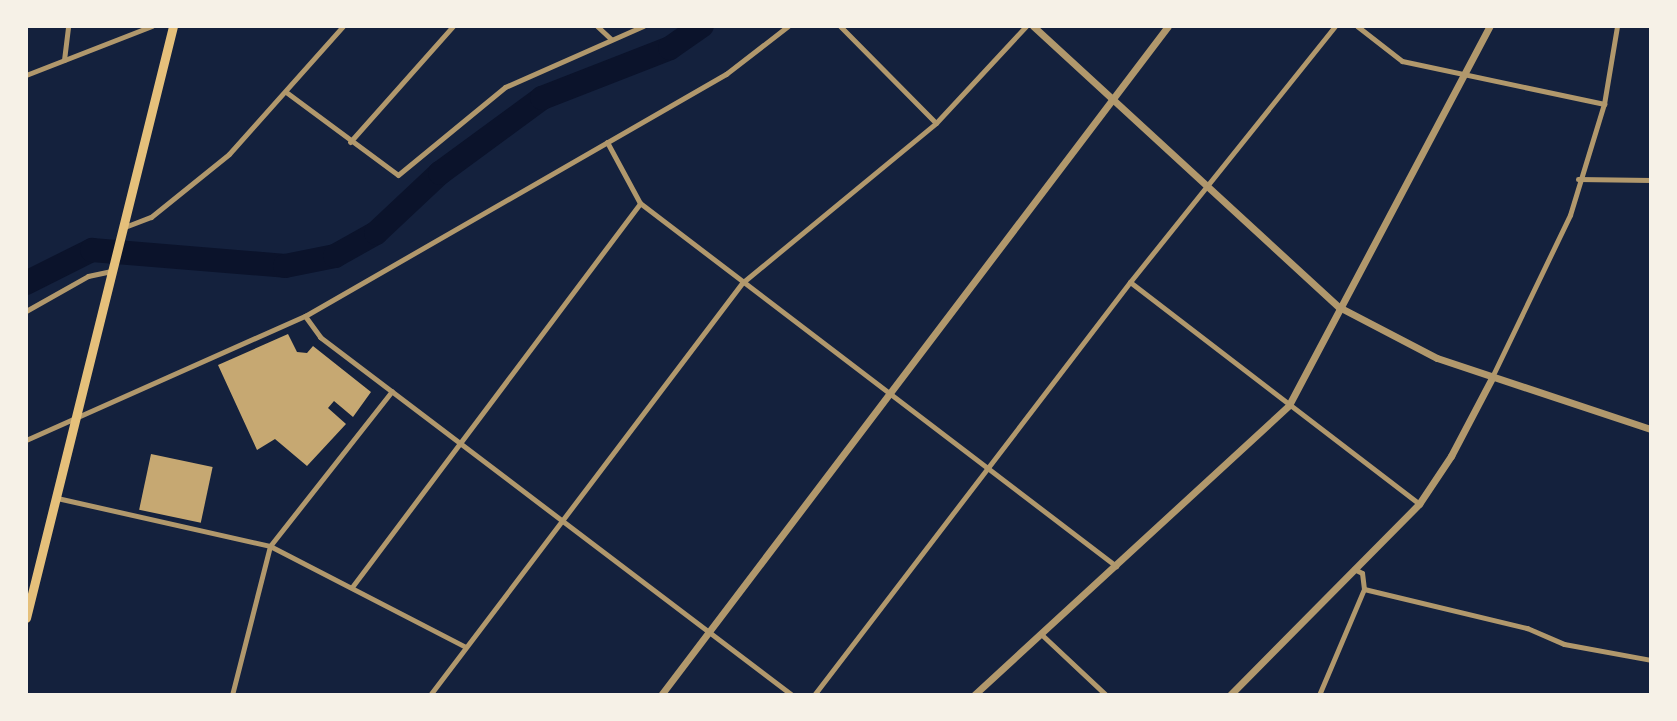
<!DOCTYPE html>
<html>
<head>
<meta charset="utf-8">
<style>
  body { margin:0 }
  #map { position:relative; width:1677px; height:721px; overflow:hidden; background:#14213d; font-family:"Source Sans 3",sans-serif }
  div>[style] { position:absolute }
  .river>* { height:24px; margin:-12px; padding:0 12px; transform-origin:12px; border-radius:12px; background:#0b132b }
  .building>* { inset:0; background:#c6a872; transform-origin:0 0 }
  .minor>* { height:5px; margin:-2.5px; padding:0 2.5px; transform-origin:2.5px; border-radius:2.5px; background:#b1986c }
  .tertiary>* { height:7px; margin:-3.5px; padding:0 3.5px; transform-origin:3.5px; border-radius:3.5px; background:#b1986c }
  .trunk>* { height:9px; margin:-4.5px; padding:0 4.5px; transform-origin:4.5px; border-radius:4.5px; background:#e5c07b }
  span { translate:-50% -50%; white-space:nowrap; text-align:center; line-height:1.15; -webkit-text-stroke:6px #f6f1e7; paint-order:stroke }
  .frame { position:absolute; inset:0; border:28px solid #f6f1e7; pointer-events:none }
</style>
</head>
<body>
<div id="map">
  <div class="river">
    <div style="left:26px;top:283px;width:74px;rotate:-26.6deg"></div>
    <div style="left:92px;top:250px;width:194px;rotate:4.7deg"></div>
    <div style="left:285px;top:266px;width:51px;rotate:-11.3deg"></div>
    <div style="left:335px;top:256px;width:47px;rotate:-29.3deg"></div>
    <div style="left:376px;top:233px;width:88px;rotate:-43.2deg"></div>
    <div style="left:440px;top:173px;width:127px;rotate:-36.3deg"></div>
    <div style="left:542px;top:98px;width:137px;rotate:-21.3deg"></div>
    <div style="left:670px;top:48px;width:39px;rotate:-35deg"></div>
  </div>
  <div class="building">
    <div style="clip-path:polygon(288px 334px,297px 352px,307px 353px,313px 346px,371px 392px,353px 417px,334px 401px,328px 408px,346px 424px,307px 466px,275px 439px,257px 450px,218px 365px)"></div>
    <div style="left:151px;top:454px;width:63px;height:57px;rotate:12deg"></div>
  </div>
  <div class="minor">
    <div style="left:597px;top:26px;width:19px;rotate:43deg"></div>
    <div style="left:840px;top:26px;width:136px;rotate:45.3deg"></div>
    <div style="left:1357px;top:26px;width:57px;rotate:37.9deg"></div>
    <div style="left:1402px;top:61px;width:207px;rotate:12deg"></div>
    <div style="left:64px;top:60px;width:34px;rotate:-83deg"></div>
    <div style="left:26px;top:75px;width:135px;rotate:-21.3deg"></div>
    <div style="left:286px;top:92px;width:139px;rotate:36.5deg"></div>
    <div style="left:398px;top:175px;width:139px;rotate:-39.4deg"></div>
    <div style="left:505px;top:87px;width:151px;rotate:-23.8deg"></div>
    <div style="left:350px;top:142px;width:155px;rotate:-48.4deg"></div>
    <div style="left:607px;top:142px;width:69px;rotate:61.6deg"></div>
    <div style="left:640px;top:203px;width:599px;rotate:37.33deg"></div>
    <div style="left:1578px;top:179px;width:73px;rotate:0.8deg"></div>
    <div style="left:122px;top:228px;width:31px;rotate:-21deg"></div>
    <div style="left:151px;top:217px;width:100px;rotate:-38.9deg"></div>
    <div style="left:229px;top:154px;width:171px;rotate:-48.3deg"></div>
    <div style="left:1130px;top:282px;width:364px;rotate:37.5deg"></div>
    <div style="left:26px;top:311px;width:71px;rotate:-29.4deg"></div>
    <div style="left:88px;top:276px;width:24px;rotate:-12deg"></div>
    <div style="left:305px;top:316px;width:26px;rotate:54deg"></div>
    <div style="left:320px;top:337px;width:592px;rotate:37.18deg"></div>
    <div style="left:1492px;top:377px;width:180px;rotate:-64.3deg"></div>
    <div style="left:1570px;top:215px;width:116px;rotate:-73deg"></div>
    <div style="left:1604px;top:104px;width:79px;rotate:-80.5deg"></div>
    <div style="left:26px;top:440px;width:305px;rotate:-24deg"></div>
    <div style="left:305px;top:316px;width:486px;rotate:-29.9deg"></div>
    <div style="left:726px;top:74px;width:78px;rotate:-37.7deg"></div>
    <div style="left:57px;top:498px;width:218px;rotate:12.7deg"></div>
    <div style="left:270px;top:546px;width:220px;rotate:27.3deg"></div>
    <div style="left:352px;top:587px;width:480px;rotate:-53.1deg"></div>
    <div style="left:1364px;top:589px;width:168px;rotate:13.5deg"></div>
    <div style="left:1527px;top:628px;width:40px;rotate:23.4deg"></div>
    <div style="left:1564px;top:644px;width:88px;rotate:10.4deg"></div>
    <div style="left:1041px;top:634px;width:89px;rotate:43.2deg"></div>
    <div style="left:232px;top:695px;width:154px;rotate:-75.7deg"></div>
    <div style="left:270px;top:546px;width:197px;rotate:-51.8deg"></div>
    <div style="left:430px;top:695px;width:517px;rotate:-52.86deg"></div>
    <div style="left:742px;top:283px;width:251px;rotate:-39.5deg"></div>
    <div style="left:936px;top:123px;width:132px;rotate:-47.1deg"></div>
    <div style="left:814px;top:695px;width:520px;rotate:-52.58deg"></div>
    <div style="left:1130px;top:282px;width:328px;rotate:-51.3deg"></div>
    <div style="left:1319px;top:695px;width:115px;rotate:-67deg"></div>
    <div style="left:1364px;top:589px;width:16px;rotate:-97deg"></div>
    <div style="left:1362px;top:573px;width:9px;rotate:-153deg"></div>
  </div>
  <div class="tertiary">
    <div style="left:1033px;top:26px;width:415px;rotate:42.6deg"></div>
    <div style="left:1339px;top:307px;width:110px;rotate:27.5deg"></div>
    <div style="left:1437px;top:358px;width:225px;rotate:18.4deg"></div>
    <div style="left:661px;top:695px;width:839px;rotate:-52.84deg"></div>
    <div style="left:974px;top:695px;width:428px;rotate:-42.6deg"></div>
    <div style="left:1289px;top:405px;width:429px;rotate:-62.1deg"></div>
    <div style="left:1230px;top:695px;width:269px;rotate:-45.3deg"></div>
    <div style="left:1419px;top:504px;width:58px;rotate:-56.3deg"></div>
    <div style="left:1451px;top:456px;width:88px;rotate:-62.3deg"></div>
  </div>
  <div class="trunk">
    <div style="left:26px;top:618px;width:610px;rotate:-76.05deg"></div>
  </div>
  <div class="frame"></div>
</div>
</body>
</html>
